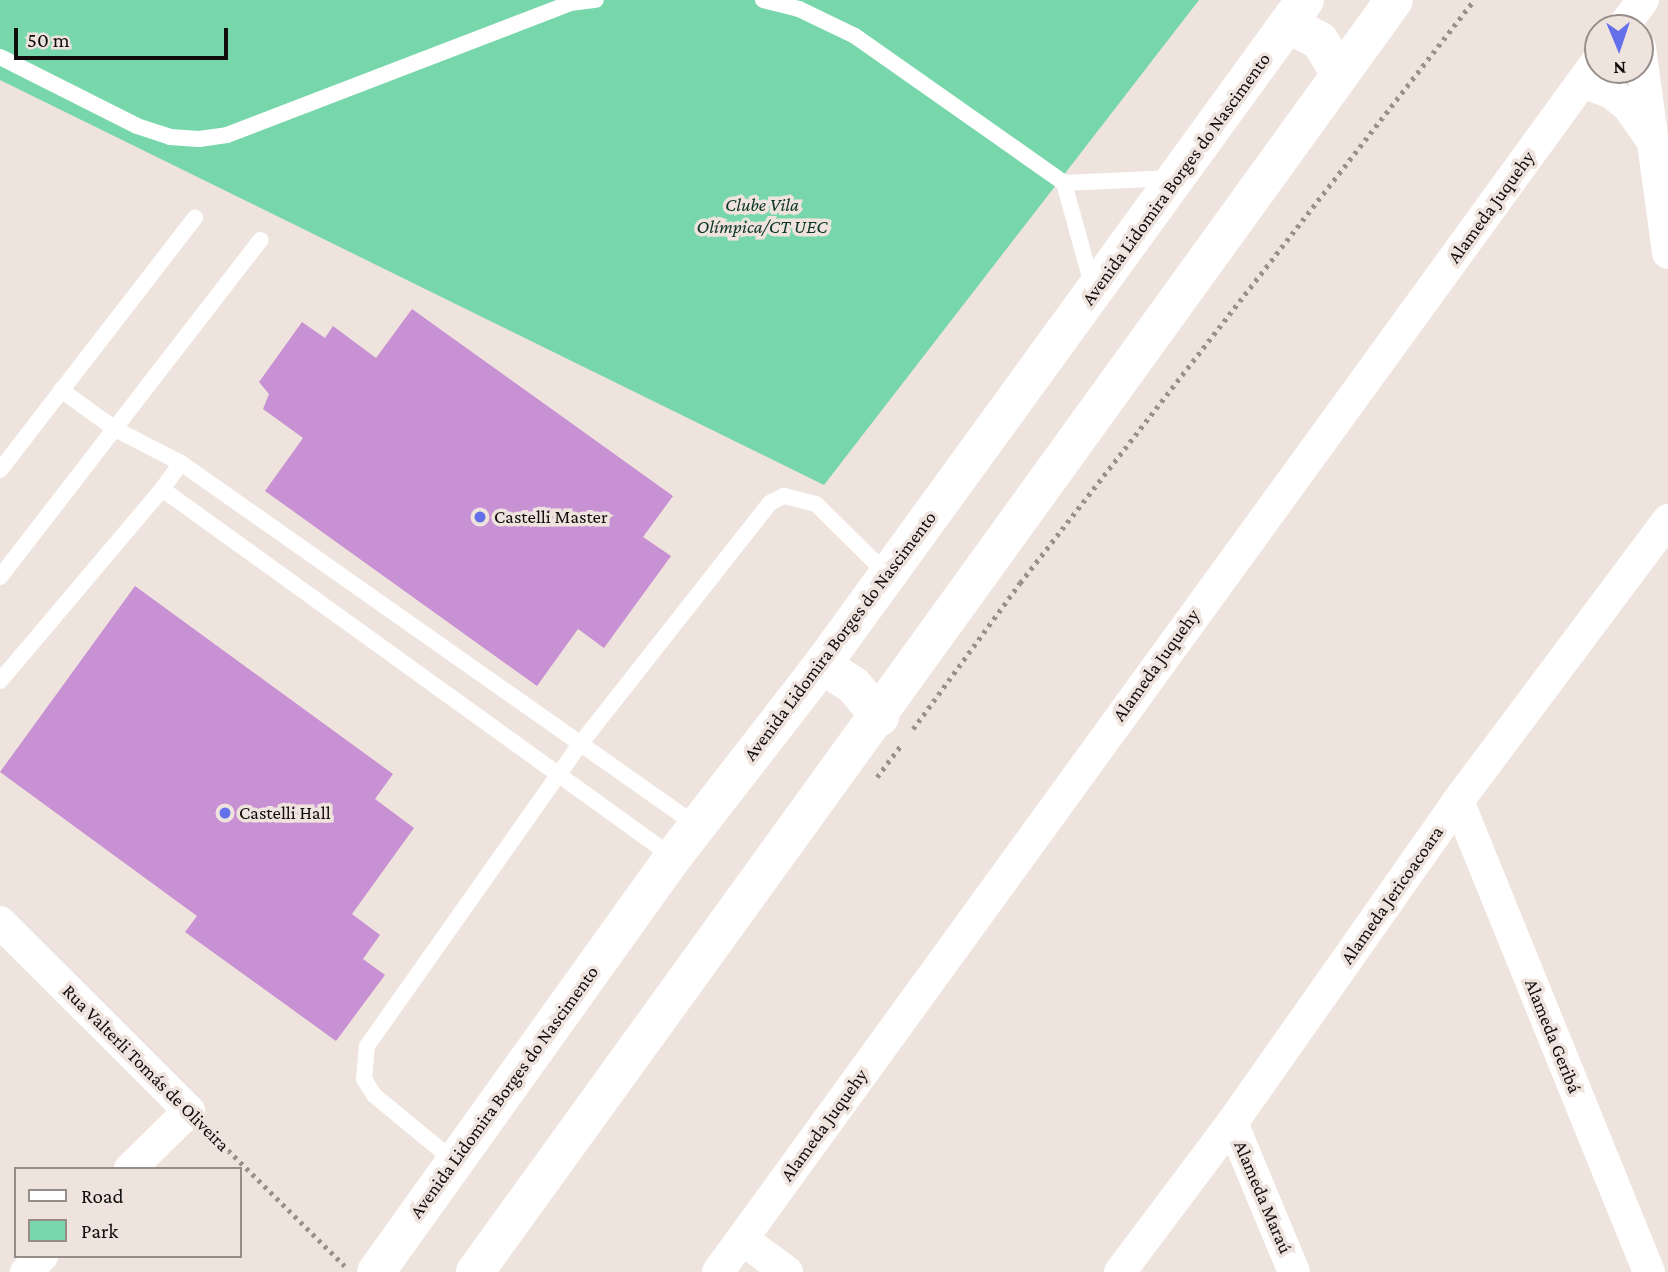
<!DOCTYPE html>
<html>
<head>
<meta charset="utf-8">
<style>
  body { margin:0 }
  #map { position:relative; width:1668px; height:1272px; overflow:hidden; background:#efe3dd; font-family:"Crimson Pro",serif }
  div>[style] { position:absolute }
  .green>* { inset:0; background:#77d7ab }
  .building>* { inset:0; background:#c891d4 }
  .path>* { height:4.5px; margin-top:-2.25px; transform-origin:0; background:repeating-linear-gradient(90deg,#9a918d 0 3.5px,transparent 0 8.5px) }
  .service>* { height:16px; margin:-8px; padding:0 8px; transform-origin:8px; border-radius:8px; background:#fff }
  .minor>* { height:32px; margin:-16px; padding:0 16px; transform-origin:16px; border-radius:16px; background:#fff }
  .tertiary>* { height:38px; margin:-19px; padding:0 19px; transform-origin:19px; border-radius:19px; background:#fff }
  .dots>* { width:19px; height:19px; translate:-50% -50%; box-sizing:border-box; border:4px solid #efe3dd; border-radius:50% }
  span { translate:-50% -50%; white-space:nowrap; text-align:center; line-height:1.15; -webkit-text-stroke:7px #efe3dd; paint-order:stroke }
  .street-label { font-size:19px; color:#110d0c }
  .park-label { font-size:19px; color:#0a3524; font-style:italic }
  .poi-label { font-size:19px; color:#110d0c }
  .left { translate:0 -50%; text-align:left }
  .legend { position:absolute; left:14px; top:1167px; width:228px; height:91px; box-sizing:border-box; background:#efe3dd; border:2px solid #968d89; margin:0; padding:9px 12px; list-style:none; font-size:21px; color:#110d0c }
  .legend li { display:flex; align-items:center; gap:14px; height:35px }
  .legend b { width:35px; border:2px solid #968d89 }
  .north { position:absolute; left:1584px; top:14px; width:70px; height:70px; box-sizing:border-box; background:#efe3dd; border:2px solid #968d89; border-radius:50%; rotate:178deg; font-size:19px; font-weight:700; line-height:28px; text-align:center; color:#110d0c }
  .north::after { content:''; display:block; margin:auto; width:24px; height:32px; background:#6470e9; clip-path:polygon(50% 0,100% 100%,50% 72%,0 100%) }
  .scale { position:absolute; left:14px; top:28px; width:214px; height:32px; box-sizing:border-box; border:4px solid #110d0c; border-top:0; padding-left:9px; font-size:21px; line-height:24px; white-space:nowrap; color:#110d0c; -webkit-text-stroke:5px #efe3dd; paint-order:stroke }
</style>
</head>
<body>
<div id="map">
  <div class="green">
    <div style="clip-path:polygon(0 0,1199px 0,824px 485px,0 80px)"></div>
  </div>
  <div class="building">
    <div style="clip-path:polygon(412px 309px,673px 496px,643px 537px,671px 556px,604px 648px,578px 629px,537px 686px,265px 491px,303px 438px,263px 409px,269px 394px,259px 382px,302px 322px,325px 338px,333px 326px,376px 358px)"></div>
    <div style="clip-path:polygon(135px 586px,393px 774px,375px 799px,414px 828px,352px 914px,380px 935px,363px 959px,385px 975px,336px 1041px,185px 932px,197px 916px,0 772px)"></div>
  </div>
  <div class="path">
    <div style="left:913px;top:729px;width:181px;rotate:-53.8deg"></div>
    <div style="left:1020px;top:583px;width:739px;rotate:-52.09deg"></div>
    <div style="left:877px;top:777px;width:40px;rotate:-53deg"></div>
    <div style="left:210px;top:1132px;width:190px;rotate:44.8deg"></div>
  </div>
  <div class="service">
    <div style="left:763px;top:0;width:37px;rotate:14deg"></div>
    <div style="left:799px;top:9px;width:62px;rotate:25.7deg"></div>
    <div style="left:855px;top:36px;width:256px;rotate:35.1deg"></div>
    <div style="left:1064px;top:183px;width:108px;rotate:-2.7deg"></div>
    <div style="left:0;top:57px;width:153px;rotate:26.7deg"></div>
    <div style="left:137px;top:126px;width:35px;rotate:18deg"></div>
    <div style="left:170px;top:137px;width:29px;rotate:4deg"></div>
    <div style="left:199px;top:139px;width:28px;rotate:-8deg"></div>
    <div style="left:227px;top:135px;width:368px;rotate:-21deg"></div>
    <div style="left:570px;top:3px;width:26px;rotate:-7deg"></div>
    <div style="left:1064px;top:183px;width:106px;rotate:74.6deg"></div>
    <div style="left:61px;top:390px;width:67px;rotate:35.8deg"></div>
    <div style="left:115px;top:429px;width:74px;rotate:27.3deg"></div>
    <div style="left:181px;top:463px;width:629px;rotate:35.1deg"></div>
    <div style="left:181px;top:463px;width:32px;rotate:126deg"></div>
    <div style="left:162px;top:489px;width:630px;rotate:35.76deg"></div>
    <div style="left:0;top:470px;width:319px;rotate:-52.3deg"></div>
    <div style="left:0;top:577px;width:426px;rotate:-52.3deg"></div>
    <div style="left:0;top:681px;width:251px;rotate:-49.8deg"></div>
    <div style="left:454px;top:1161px;width:104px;rotate:-140.5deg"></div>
    <div style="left:374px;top:1095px;width:19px;rotate:-122deg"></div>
    <div style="left:364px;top:1079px;width:33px;rotate:-85deg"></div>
    <div style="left:367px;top:1046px;width:371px;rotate:-54.8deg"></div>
    <div style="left:581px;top:743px;width:305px;rotate:-51.8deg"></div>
    <div style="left:770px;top:503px;width:16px;rotate:-27deg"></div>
    <div style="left:784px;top:496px;width:33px;rotate:14deg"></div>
    <div style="left:816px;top:504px;width:100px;rotate:44.6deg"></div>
  </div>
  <div class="minor">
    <div style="left:1622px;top:28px;width:35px;rotate:-53deg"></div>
    <div style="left:1640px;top:48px;width:207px;rotate:82.2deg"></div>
    <div style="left:1582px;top:82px;width:30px;rotate:20deg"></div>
    <div style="left:1610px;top:92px;width:23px;rotate:38deg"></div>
    <div style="left:1628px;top:106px;width:44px;rotate:55.2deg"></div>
    <div style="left:1458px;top:801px;width:508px;rotate:67.93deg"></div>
    <div style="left:0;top:922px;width:267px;rotate:45deg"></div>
    <div style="left:189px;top:1111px;width:83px;rotate:135.5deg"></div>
    <div style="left:1232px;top:1123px;width:161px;rotate:67.4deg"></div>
    <div style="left:742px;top:1239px;width:56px;rotate:36.3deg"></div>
    <div style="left:26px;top:1272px;width:23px;rotate:-45deg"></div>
    <div style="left:718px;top:1272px;width:1498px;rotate:-54.02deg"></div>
    <div style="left:1120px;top:1272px;width:186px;rotate:-53.1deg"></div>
    <div style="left:1232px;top:1123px;width:393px;rotate:-54.9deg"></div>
    <div style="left:1458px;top:801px;width:351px;rotate:-53.2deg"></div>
  </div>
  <div class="tertiary">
    <div style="left:1288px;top:24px;width:36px;rotate:28deg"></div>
    <div style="left:1320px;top:41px;width:35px;rotate:59deg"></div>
    <div style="left:822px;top:665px;width:37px;rotate:33deg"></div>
    <div style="left:853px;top:685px;width:42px;rotate:49.8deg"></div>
    <div style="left:376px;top:1272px;width:510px;rotate:-54.41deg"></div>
    <div style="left:673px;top:857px;width:243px;rotate:-52.2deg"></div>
    <div style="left:822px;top:665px;width:822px;rotate:-54.01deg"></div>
    <div style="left:475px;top:1272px;width:1569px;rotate:-54.15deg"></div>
  </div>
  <div class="dots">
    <div style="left:480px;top:517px;background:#6470e9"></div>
    <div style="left:225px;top:813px;background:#6470e9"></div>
  </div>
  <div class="street-label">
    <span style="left:1176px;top:179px;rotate:-54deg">Avenida Lidomira Borges do Nascimento</span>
    <span style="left:1491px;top:207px;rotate:-54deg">Alameda Juquehy</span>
    <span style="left:840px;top:636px;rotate:-53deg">Avenida Lidomira Borges do Nascimento</span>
    <span style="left:1156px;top:665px;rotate:-54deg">Alameda Juquehy</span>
    <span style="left:1392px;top:895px;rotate:-55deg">Alameda Jericoacoara</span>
    <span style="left:1553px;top:1036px;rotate:68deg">Alameda Geribá</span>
    <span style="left:146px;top:1068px;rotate:45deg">Rua Valterli Tomás de Oliveira</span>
    <span style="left:504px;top:1092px;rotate:-54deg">Avenida Lidomira Borges do Nascimento</span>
    <span style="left:824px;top:1125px;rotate:-54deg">Alameda Juquehy</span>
    <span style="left:1263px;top:1197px;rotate:67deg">Alameda Maraú</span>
  </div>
  <div class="park-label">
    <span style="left:762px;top:216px">Clube Vila<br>Olímpica/CT UEC</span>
  </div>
  <div class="poi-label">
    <span class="left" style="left:494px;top:517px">Castelli Master</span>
    <span class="left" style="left:239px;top:813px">Castelli Hall</span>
  </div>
  <ul class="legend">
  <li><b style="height:9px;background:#fff"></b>Road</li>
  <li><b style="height:19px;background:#77d7ab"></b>Park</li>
  </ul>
  <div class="north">N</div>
  <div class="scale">50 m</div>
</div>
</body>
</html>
